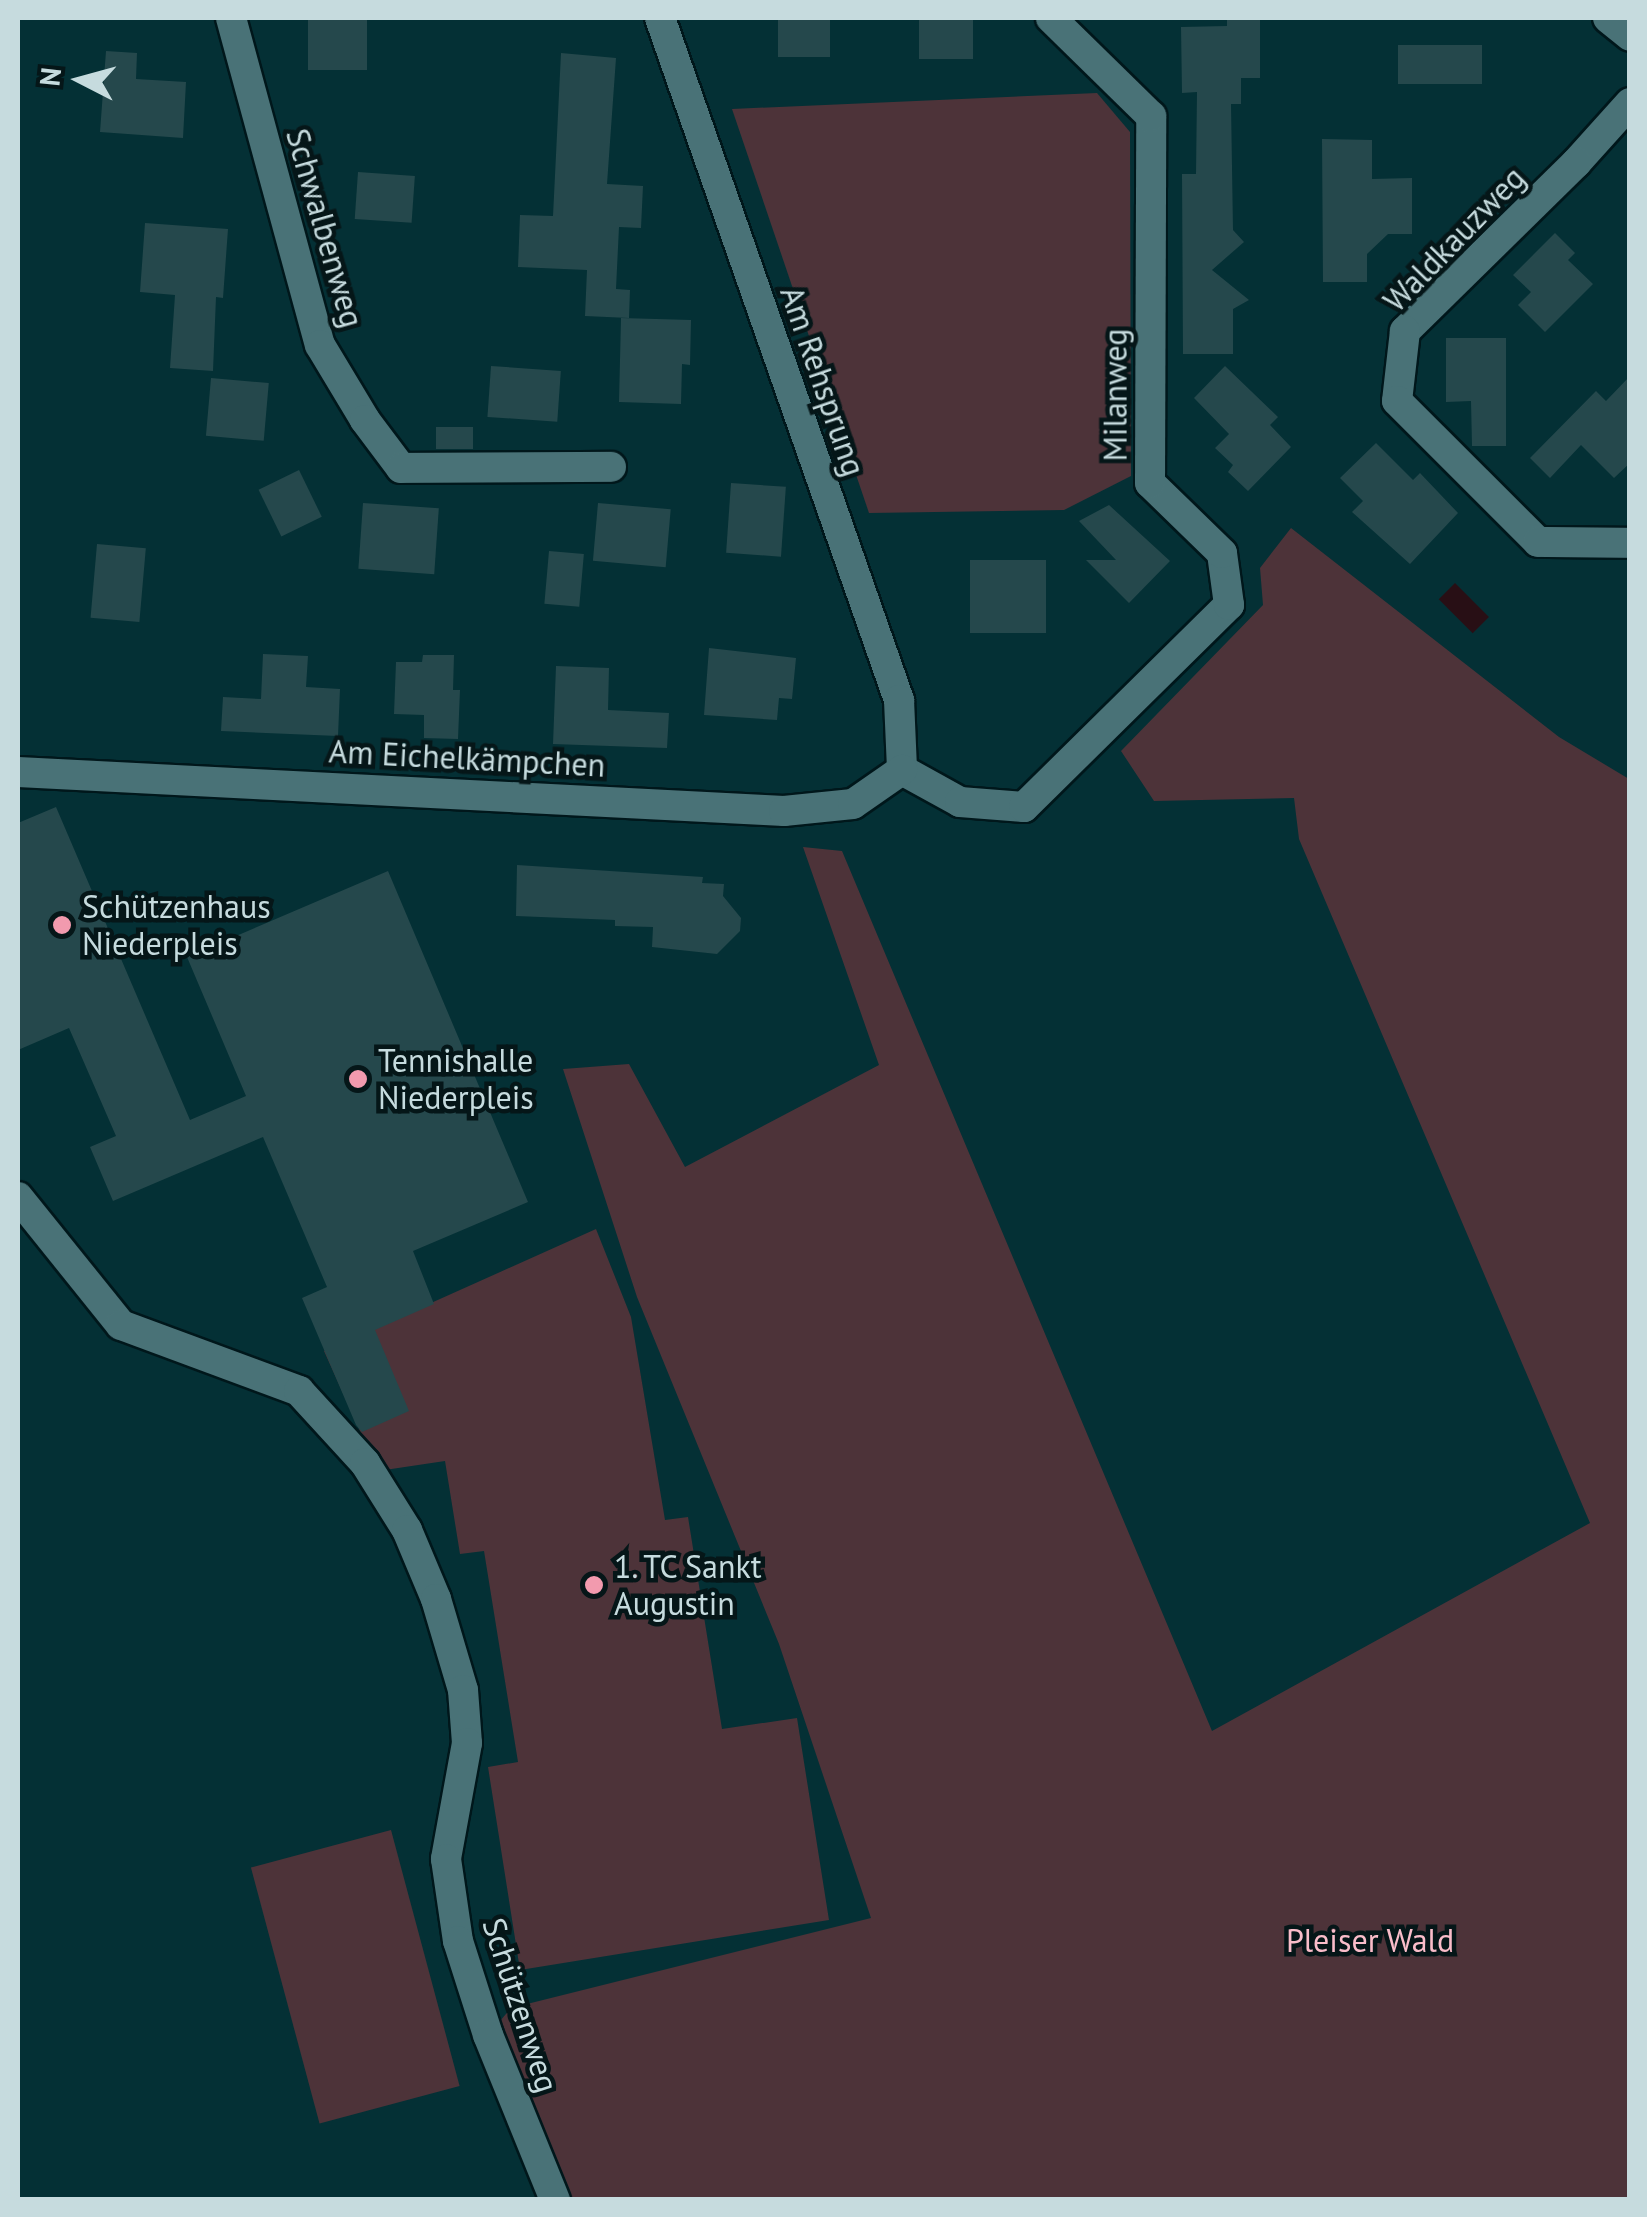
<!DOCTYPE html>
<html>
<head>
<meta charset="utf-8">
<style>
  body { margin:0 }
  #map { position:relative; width:1647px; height:2217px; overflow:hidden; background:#043035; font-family:"PT Sans",sans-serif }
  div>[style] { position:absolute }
  .green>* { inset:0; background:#4d3339; transform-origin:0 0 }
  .water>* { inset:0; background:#280f15; transform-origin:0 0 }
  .building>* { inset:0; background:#25484c; transform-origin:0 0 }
  .roads { filter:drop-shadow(2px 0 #00171b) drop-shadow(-2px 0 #00171b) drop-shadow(0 2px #00171b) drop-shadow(0 -2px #00171b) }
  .minor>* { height:30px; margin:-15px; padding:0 15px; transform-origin:15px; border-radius:15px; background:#497277 }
  .dots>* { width:28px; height:28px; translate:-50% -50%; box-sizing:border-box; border:5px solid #051618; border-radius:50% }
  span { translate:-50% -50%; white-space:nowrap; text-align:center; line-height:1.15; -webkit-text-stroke:9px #051618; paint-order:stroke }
  .street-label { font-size:32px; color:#c6dbde }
  .poi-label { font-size:32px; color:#c6dbde }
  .left { translate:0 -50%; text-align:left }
  .park-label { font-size:32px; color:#fabdca }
  .frame { position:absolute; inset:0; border:20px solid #c6dbde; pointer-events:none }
  .north { position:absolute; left:30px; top:30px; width:100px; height:100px; -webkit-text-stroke:8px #051618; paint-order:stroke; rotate:276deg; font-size:28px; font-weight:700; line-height:40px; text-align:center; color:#c6dbde }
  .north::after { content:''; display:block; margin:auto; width:35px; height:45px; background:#c6dbde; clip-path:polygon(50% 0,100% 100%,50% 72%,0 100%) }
</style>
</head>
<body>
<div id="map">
  <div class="green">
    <div style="clip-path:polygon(1097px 93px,1130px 132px,1131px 476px,1064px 510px,869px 513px,732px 109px)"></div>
    <div style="clip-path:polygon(1291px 528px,1559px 737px,1629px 779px,1629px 2199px,555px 2199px,488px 2035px,511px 2008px,871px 1918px,779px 1644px,637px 1297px,563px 1069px,629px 1064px,685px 1167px,879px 1065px,803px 847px,842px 851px,1212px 1731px,1590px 1523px,1299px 839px,1294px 798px,1154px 801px,1121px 751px,1263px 605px,1260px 568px)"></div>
    <div style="clip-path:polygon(596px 1229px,631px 1317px,665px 1520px,688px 1517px,722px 1729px,797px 1718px,829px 1920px,520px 1970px,488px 1767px,518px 1762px,484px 1551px,460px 1554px,445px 1461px,378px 1471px,324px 1351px)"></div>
    <div style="left:391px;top:1830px;width:265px;height:145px;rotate:75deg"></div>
  </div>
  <div class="water">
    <div style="left:1455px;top:583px;width:48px;height:23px;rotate:45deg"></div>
  </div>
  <div class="building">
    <div style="left:308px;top:18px;width:59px;height:52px"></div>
    <div style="left:778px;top:18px;width:52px;height:39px"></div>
    <div style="left:919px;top:18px;width:54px;height:41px"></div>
    <div style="clip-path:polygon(1227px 18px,1260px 18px,1260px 78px,1241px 78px,1241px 104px,1231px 104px,1233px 230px,1244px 242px,1212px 270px,1249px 300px,1233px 309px,1233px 354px,1183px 354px,1182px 174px,1196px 174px,1197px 92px,1182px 93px,1181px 27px,1227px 26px)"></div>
    <div style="left:1482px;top:45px;width:39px;height:84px;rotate:90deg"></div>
    <div style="clip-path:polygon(106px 51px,137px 53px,136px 79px,186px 82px,183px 138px,100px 132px)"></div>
    <div style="clip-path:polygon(561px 53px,616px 58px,607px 184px,643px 186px,641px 228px,619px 227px,616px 289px,630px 290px,629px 318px,585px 316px,587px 270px,518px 267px,520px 215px,553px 216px)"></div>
    <div style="clip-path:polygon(1322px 139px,1372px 140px,1372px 179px,1412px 178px,1412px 234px,1388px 234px,1367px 254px,1367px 282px,1323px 282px)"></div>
    <div style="left:358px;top:172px;width:57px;height:47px;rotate:4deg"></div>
    <div style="clip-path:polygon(145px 223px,228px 229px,223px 298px,216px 297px,213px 371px,170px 368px,175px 295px,140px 292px)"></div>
    <div style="clip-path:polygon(1555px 233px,1575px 253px,1568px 260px,1593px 284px,1545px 332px,1518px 305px,1531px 292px,1513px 275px)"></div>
    <div style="clip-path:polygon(621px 318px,691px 320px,690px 365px,682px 364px,681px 404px,619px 402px)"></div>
    <div style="clip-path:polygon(1446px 338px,1506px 338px,1506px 446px,1472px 446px,1471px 401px,1446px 402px)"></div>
    <div style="left:491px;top:366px;width:70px;height:51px;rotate:4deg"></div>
    <div style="clip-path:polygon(1225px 366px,1278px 417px,1270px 425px,1291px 447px,1248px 491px,1228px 472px,1233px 465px,1215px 448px,1229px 434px,1194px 398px)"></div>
    <div style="clip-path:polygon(1630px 376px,1630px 463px,1614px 478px,1581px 445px,1550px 478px,1530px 458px,1596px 391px,1606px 401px)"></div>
    <div style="left:211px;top:378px;width:58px;height:58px;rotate:5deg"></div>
    <div style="left:473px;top:427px;width:22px;height:37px;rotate:90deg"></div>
    <div style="clip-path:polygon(1376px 443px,1413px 480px,1420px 473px,1458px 513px,1410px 564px,1352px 512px,1363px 501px,1340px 478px)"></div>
    <div style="left:299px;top:470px;width:52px;height:45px;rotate:64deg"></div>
    <div style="left:731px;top:483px;width:55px;height:70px;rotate:4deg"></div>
    <div style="left:363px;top:503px;width:76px;height:66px;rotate:4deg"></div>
    <div style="left:598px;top:503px;width:73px;height:58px;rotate:5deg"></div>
    <div style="clip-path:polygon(1109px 505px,1170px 561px,1129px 603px,1086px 560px,1116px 560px,1079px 521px)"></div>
    <div style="left:97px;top:544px;width:49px;height:74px;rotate:5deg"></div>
    <div style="left:549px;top:551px;width:35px;height:53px;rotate:5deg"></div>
    <div style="left:970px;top:560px;width:76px;height:73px"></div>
    <div style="clip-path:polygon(709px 648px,796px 658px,792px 699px,779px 698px,777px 720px,704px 715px)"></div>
    <div style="clip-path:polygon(263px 654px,308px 656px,306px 687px,340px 689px,338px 736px,221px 731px,223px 697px,261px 699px)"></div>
    <div style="clip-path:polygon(423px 655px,454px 655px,453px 690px,460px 690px,458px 739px,424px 738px,424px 715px,394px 714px,396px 662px,422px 662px)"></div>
    <div style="clip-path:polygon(556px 666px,609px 668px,608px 710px,669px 713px,667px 748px,553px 744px)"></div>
    <div style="clip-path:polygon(56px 807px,190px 1120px,246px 1096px,187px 957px,388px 871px,528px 1202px,413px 1251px,434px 1304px,375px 1330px,409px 1411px,362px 1432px,356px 1425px,302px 1298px,327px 1287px,263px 1137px,113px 1201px,90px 1147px,116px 1136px,69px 1028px,18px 1050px,18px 823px)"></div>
    <div style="clip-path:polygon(517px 865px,703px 877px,702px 883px,724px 884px,723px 896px,741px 918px,740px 931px,717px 954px,652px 947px,653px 927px,615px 926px,615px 920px,516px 916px)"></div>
  </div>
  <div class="roads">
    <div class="minor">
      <div style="left:231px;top:18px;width:339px;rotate:74.8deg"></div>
      <div style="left:320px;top:345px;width:87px;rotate:59deg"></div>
      <div style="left:365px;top:420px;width:60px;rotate:53.1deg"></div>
      <div style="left:401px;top:468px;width:210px;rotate:-0.3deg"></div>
      <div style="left:660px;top:18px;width:723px;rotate:70.69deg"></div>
      <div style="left:899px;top:700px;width:70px;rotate:87.5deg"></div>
      <div style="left:1608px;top:18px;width:28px;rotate:39deg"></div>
      <div style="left:1630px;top:103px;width:81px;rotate:132deg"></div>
      <div style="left:1576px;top:163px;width:240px;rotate:135.5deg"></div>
      <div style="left:1405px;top:331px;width:70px;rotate:96.5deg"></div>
      <div style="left:1397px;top:401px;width:199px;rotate:45deg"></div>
      <div style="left:1538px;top:542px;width:92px;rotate:0.6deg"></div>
      <div style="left:902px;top:770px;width:66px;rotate:28.9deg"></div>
      <div style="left:960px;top:802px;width:64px;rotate:4.5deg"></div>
      <div style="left:1024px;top:807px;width:288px;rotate:-44.6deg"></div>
      <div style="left:1229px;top:605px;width:52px;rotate:-97.7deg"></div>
      <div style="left:1222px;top:553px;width:100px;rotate:-135.8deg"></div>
      <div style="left:1150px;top:483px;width:367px;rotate:-89.8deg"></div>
      <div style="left:1151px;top:116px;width:140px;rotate:-135.6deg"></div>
      <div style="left:18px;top:772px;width:767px;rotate:2.91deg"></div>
      <div style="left:784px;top:811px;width:69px;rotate:-5.8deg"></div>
      <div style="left:853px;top:804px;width:60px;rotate:-34.8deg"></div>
      <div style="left:18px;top:1197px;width:164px;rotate:51.2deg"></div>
      <div style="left:121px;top:1325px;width:190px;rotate:20.3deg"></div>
      <div style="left:299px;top:1391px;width:98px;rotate:47.5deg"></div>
      <div style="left:365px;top:1463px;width:79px;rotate:57.9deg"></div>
      <div style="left:407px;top:1530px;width:75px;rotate:67.2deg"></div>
      <div style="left:436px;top:1599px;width:95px;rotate:73.5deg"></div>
      <div style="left:463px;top:1690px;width:53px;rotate:85.7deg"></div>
      <div style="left:467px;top:1743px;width:118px;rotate:100.3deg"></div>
      <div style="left:446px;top:1859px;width:83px;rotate:81.7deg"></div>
      <div style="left:458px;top:1941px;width:99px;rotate:72.3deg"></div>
      <div style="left:488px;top:2035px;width:178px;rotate:67.9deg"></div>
    </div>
  </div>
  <div class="dots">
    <div style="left:62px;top:925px;background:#f29aae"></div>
    <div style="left:358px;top:1079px;background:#f29aae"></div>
    <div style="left:594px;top:1585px;background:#f29aae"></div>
  </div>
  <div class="street-label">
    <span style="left:325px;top:228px;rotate:74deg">Schwalbenweg</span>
    <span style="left:1454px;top:239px;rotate:-46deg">Waldkauzweg</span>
    <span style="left:823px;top:381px;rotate:71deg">Am Rehsprung</span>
    <span style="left:1115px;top:395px;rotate:-90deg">Milanweg</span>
    <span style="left:467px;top:758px;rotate:3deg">Am Eichelkämpchen</span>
    <span style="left:521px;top:2005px;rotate:72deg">Schützenweg</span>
  </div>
  <div class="poi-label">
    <span class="left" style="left:82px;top:925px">Schützenhaus<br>Niederpleis</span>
    <span class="left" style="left:378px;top:1079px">Tennishalle<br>Niederpleis</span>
    <span class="left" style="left:614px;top:1585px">1. TC Sankt<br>Augustin</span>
  </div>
  <div class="park-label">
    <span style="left:1370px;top:1940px">Pleiser Wald</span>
  </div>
  <div class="frame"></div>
  <div class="north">N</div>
</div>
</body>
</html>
